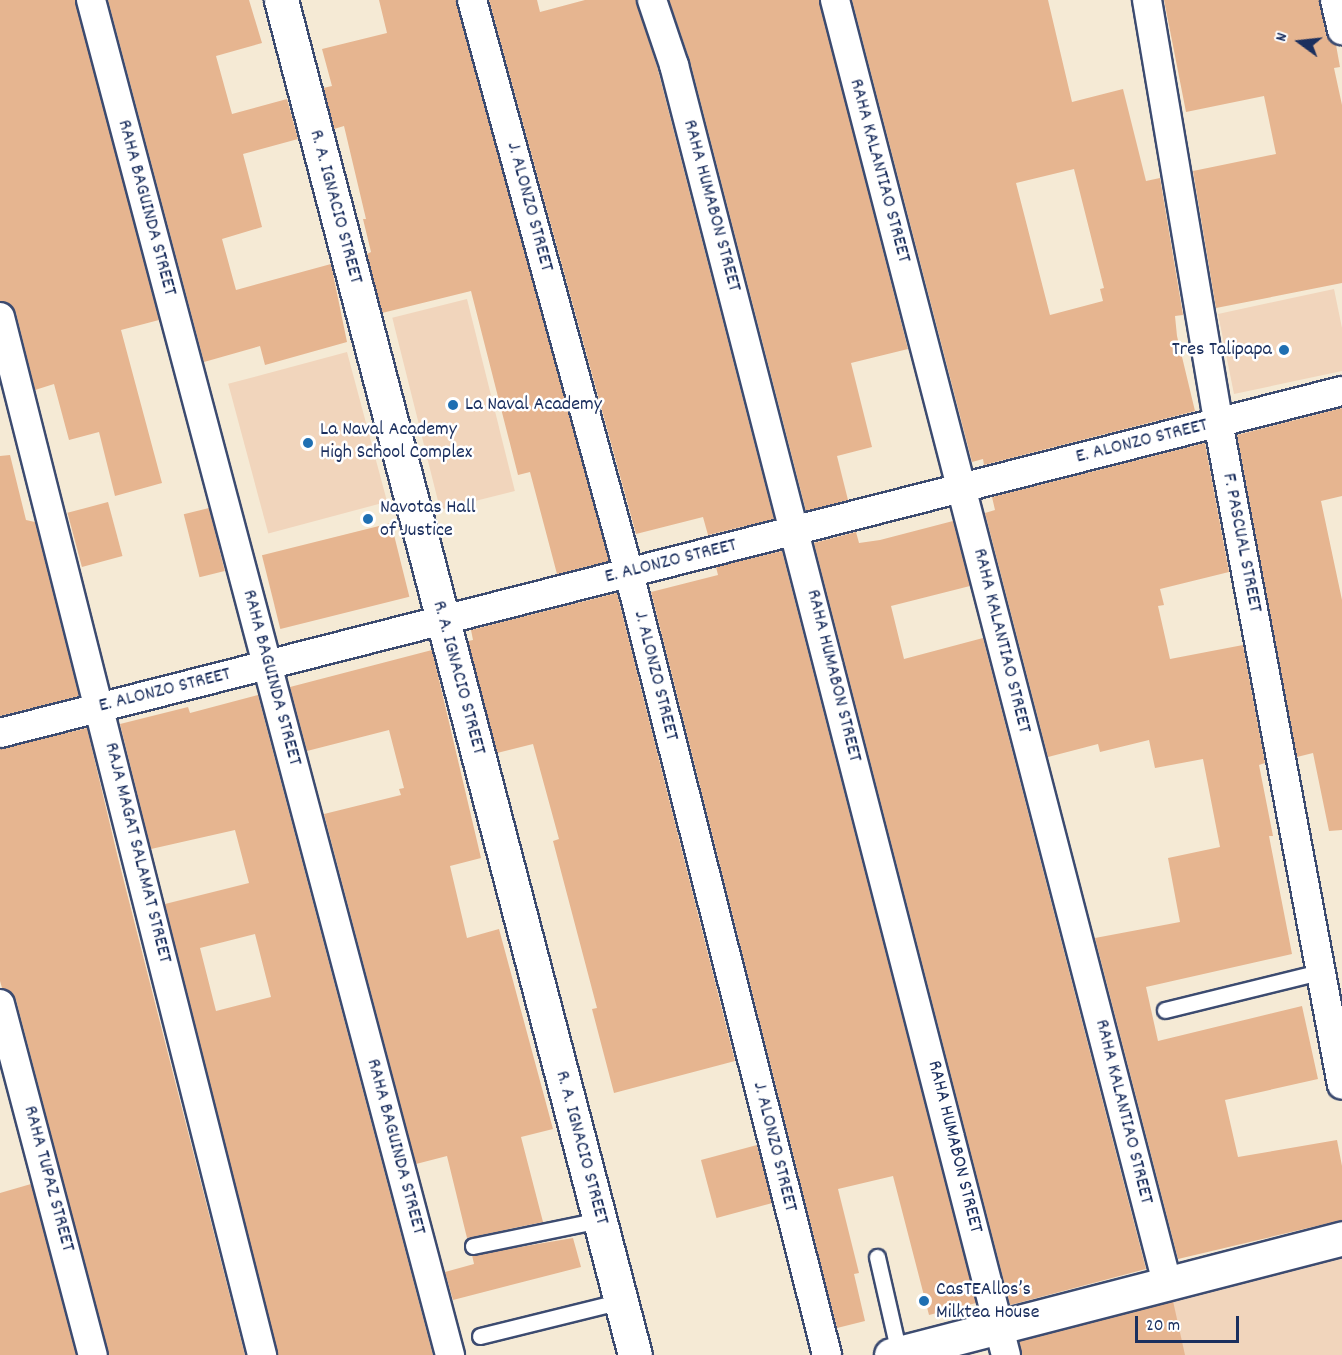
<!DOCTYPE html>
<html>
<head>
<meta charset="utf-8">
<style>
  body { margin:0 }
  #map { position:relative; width:1342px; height:1355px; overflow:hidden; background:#f5ead5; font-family:Dekko,sans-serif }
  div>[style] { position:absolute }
  .built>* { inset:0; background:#f1d5bc; transform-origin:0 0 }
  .building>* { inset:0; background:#e6b590; transform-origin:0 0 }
  .roads { filter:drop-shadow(2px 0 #3c4b70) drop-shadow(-2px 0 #3c4b70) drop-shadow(0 2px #3c4b70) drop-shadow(0 -2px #3c4b70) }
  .lane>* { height:15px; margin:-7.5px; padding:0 7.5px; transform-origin:7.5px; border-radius:7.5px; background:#fff }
  .street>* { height:28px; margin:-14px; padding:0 14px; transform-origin:14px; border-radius:14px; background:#fff }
  .secondary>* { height:33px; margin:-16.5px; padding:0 16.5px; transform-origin:16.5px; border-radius:16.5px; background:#fff }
  .dots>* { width:16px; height:16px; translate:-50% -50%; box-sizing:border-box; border:3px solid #fff; border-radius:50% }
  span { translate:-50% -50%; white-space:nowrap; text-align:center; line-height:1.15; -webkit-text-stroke:5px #fff; paint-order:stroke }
  .street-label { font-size:20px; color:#1b2f5e }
  .poi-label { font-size:20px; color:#1b2f5e }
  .right { translate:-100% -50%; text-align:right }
  .left { translate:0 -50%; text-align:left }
  .north { position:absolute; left:1270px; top:12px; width:60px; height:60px; -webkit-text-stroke:4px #fff; paint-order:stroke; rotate:285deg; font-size:16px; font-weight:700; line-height:24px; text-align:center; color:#1b2f5e }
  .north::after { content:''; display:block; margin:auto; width:21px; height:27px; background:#1b2f5e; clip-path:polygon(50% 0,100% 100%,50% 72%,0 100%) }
  .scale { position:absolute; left:1135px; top:1316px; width:104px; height:27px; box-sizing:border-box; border:3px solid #1b2f5e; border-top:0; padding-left:8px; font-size:18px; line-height:21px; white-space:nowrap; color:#1b2f5e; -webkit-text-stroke:4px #fff; paint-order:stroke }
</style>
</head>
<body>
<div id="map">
  <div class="built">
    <div style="clip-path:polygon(1334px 289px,1342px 328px,1342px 371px,1234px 394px,1218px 314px)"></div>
    <div style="left:467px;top:299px;width:198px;height:77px;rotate:76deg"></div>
    <div style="left:347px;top:352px;width:155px;height:123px;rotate:75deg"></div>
    <div style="clip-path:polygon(1342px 1256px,1342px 1355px,1013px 1355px,1009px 1340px)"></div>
  </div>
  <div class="building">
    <div style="clip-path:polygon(0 0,75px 0,159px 320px,121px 330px,162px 483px,115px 496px,99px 432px,69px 440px,54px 384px,35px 390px,16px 313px,11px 305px,0 301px)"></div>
    <div style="clip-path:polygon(108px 0,249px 0,262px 43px,216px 56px,232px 114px,287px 99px,298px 139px,243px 154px,262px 227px,222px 239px,236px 290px,331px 264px,347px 342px,265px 365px,260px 346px,204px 362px)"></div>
    <div style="clip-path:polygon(379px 0,456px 0,609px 561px,557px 574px,530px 472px,518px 475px,471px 291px,382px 313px,367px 254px,371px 252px,363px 219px,366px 219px,344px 126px,334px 129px,323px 88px,332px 86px,322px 49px,387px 33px)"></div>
    <div style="clip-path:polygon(489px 0,537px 0,540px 12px,585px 0,636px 0,658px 70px,774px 519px,708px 535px,703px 517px,636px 534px)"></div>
    <div style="clip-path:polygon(669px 0,819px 0,908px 349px,851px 363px,872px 447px,837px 456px,848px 500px,806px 511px,690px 61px)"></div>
    <div style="clip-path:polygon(evenodd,852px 0,1048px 0,1072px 102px,1123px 89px,1146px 181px,1160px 178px,1183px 315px,1175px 316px,1177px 336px,1195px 411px,984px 465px,983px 459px,972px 462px,852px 0,1074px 169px,1104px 288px,1100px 289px,1103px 301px,1050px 315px,1016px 183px,1074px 169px)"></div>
    <div style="clip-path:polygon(1164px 0,1319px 0,1326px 34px,1336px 45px,1340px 67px,1334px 68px,1342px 105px,1342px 283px,1216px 308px,1193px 171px,1276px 154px,1264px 96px,1186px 112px)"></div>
    <div style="clip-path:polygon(1342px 408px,1342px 496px,1321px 501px,1342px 600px,1342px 830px,1329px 831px,1313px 753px,1297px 757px,1237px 435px)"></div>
    <div style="clip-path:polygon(1205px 443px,1229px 572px,1160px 589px,1164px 605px,1158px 606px,1170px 659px,1243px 645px,1265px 763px,1259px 765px,1273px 836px,1269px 836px,1292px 954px,1146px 987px,1158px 1041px,1302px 1006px,1318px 1079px,1225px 1100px,1238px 1157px,1337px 1140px,1342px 1166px,1342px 1220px,1178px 1259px,1095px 938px,1180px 922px,1168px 858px,1220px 847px,1203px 759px,1155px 768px,1149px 740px,1100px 752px,1098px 744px,1048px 757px,985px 513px,995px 510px,992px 497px)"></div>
    <div style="clip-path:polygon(10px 455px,26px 520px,35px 522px,79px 696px,0 716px,0 456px)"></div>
    <div style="left:108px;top:502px;width:56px;height:42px;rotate:75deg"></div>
    <div style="left:209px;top:508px;width:65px;height:26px;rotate:76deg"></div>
    <div style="clip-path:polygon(953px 521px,970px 586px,891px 606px,904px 659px,983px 638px,1146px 1269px,1010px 1305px,814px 543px,856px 532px,859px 543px,880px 540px)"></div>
    <div style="left:391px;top:523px;width:76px;height:133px;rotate:76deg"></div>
    <div style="clip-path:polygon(782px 551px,976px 1303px,929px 1315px,893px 1176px,838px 1189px,859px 1273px,854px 1274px,865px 1321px,837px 1328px,651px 592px,718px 575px,716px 567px)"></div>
    <div style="clip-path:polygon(617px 593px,735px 1061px,614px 1093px,592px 1009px,597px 1008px,553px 841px,559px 839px,533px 744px,497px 753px,468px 641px,473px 640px,471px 630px)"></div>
    <div style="clip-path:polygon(432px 650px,481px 858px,450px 866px,467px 938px,499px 929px,553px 1129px,521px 1137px,543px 1222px,467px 1238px,447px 1156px,416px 1164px,324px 814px,401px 795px,399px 789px,404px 788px,389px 730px,307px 751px,290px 687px)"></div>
    <div style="clip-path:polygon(evenodd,258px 695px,433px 1355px,278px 1355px,165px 904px,249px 883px,235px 830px,151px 849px,120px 724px,188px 707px,190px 713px,258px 695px,255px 934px,271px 997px,216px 1011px,200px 948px,255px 934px)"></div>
    <div style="clip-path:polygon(87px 728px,118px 858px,245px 1355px,109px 1355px,16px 1000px,2px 988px,0 981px,0 749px)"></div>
    <div style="left:757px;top:1145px;width:60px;height:58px;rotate:75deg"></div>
    <div style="clip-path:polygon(31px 1184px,76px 1355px,0 1355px,0 1193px)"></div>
    <div style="clip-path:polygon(573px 1238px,581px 1267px,453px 1300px,445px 1272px,474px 1264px,472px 1255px)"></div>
    <div style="clip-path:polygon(1173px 1301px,1185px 1355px,1022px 1355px,1019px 1341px)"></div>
  </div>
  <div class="roads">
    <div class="lane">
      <div style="left:1165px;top:1010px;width:160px;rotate:-13.8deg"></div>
      <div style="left:473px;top:1246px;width:130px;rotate:-11.6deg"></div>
      <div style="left:877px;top:1257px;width:98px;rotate:77.1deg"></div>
      <div style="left:480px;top:1336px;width:145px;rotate:-13.9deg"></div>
    </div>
    <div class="street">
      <div style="left:91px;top:0;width:1402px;rotate:75.16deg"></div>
      <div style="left:472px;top:0;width:594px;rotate:74.68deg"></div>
      <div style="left:629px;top:573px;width:807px;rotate:75.79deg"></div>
      <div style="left:652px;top:0;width:69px;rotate:71.3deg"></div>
      <div style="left:674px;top:65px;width:1332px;rotate:75.57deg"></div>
      <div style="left:835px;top:0;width:1325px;rotate:75.49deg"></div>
      <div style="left:1147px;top:0;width:428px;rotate:80.4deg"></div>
      <div style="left:1218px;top:422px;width:674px;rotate:79.41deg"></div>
      <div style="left:1335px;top:0;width:31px;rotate:77deg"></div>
      <div style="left:0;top:317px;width:1071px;rotate:75.83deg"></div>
      <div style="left:0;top:733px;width:1385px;rotate:-14.3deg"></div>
      <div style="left:0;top:1004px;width:363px;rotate:75.2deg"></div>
    </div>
    <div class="secondary">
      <div style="left:281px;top:0;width:1400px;rotate:75.36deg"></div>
      <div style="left:891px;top:1355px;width:466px;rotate:-14.5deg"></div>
    </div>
  </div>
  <div class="dots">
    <div style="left:1284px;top:350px;background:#1f6fb2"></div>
    <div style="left:453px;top:405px;background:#1f6fb2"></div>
    <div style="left:308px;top:443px;background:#1f6fb2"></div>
    <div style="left:368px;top:519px;background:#1f6fb2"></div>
    <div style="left:924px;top:1301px;background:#1f6fb2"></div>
  </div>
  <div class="street-label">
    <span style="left:879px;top:171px;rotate:75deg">RAHA KALANTIAO STREET</span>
    <span style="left:711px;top:206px;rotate:75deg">RAHA HUMABON STREET</span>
    <span style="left:335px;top:207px;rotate:75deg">R. A. IGNACIO STREET</span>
    <span style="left:529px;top:207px;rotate:75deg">J. ALONZO STREET</span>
    <span style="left:146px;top:208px;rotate:75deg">RAHA BAGUINDA STREET</span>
    <span style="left:1142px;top:442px;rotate:-14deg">E. ALONZO STREET</span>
    <span style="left:1241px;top:543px;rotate:79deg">F. PASCUAL STREET</span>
    <span style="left:671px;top:562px;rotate:-14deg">E. ALONZO STREET</span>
    <span style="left:1001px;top:641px;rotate:76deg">RAHA KALANTIAO STREET</span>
    <span style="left:655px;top:676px;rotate:76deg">J. ALONZO STREET</span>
    <span style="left:833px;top:676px;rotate:76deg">RAHA HUMABON STREET</span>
    <span style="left:271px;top:678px;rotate:75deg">RAHA BAGUINDA STREET</span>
    <span style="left:458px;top:678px;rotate:75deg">R. A. IGNACIO STREET</span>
    <span style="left:165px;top:691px;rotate:-14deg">E. ALONZO STREET</span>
    <span style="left:137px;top:853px;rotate:76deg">RAJA MAGAT SALAMAT STREET</span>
    <span style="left:1123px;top:1112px;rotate:76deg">RAHA KALANTIAO STREET</span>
    <span style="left:395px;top:1147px;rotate:75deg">RAHA BAGUINDA STREET</span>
    <span style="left:774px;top:1147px;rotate:76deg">J. ALONZO STREET</span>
    <span style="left:954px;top:1147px;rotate:76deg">RAHA HUMABON STREET</span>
    <span style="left:581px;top:1148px;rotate:75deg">R. A. IGNACIO STREET</span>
    <span style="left:48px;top:1179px;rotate:75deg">RAHA TUPAZ STREET</span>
  </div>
  <div class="poi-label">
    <span class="right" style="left:1272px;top:350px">Tres Talipapa</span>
    <span class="left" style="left:465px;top:405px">La Naval Academy</span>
    <span class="left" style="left:320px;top:442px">La Naval Academy<br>High School Complex</span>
    <span class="left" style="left:380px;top:520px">Navotas Hall<br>of Justice</span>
    <span class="left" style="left:936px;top:1302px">CasTEAllos’s<br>Milktea House</span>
  </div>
  <div class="north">N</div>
  <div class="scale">20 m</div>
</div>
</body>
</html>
